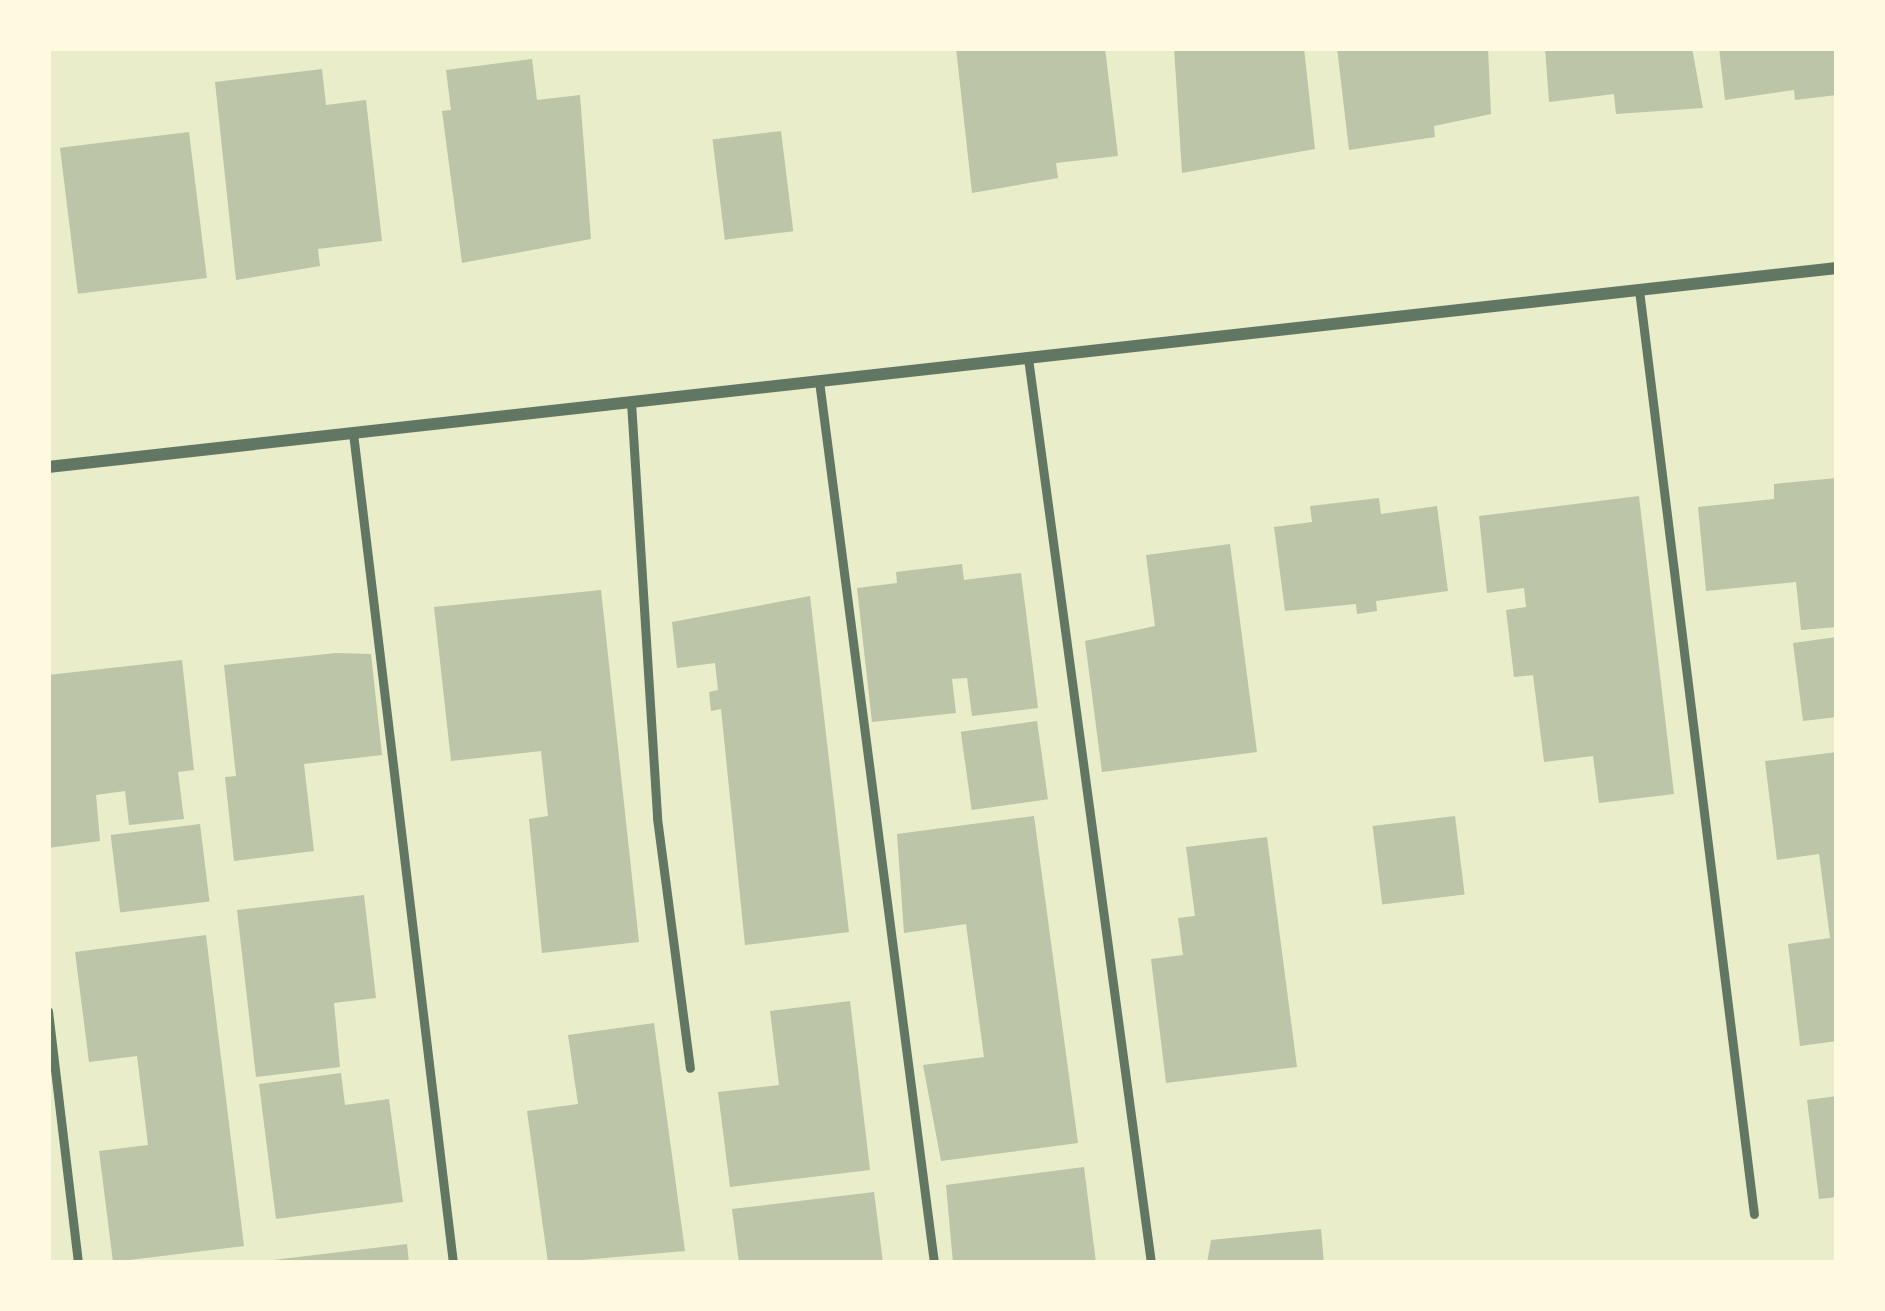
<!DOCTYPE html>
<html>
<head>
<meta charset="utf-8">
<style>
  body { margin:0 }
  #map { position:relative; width:1885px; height:1311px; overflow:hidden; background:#e9edc9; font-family:"Open Sans",sans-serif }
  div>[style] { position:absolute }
  .building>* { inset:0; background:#bcc5a7; transform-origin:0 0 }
  .service>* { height:9px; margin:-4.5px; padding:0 4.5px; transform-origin:4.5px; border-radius:4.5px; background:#617663 }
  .minor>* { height:12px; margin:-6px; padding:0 6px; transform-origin:6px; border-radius:6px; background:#617663 }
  span { translate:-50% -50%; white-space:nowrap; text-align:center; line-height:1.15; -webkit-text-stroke:9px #fefae0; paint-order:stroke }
  .frame { position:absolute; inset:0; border:51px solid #fefae0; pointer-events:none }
</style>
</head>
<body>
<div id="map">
  <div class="building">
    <div style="clip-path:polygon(956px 48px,1105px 48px,1118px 156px,1056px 163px,1058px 178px,972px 193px)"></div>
    <div style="clip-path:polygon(1174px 48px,1304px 48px,1315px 149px,1182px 173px)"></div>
    <div style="clip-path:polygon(1337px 48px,1488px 48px,1491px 114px,1434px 126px,1435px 137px,1349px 150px)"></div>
    <div style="clip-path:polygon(1545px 48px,1692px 48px,1703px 108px,1616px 114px,1614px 94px,1549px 102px)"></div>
    <div style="clip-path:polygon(1719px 48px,1837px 48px,1837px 95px,1795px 100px,1794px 90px,1725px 100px)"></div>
    <div style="clip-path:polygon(532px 59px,537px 100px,580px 95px,591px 239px,462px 263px,442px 111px,451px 110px,446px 70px)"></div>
    <div style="clip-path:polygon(322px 69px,326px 105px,366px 100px,382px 241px,318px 249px,320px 266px,236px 280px,215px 82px)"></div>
    <div style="left:781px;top:131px;width:101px;height:69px;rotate:83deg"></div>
    <div style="left:189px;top:132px;width:147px;height:130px;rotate:83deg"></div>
    <div style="clip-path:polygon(1837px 478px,1837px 627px,1801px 630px,1796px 582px,1706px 591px,1698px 507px,1774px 499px,1774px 484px)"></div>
    <div style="clip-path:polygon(1639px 496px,1674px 794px,1599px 803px,1593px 756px,1544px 762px,1533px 675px,1514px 677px,1506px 610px,1526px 607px,1524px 588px,1487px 593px,1479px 516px)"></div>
    <div style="clip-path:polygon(1379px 498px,1381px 514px,1437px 506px,1448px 591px,1376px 601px,1377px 611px,1357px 614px,1356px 604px,1285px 611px,1274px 527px,1312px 522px,1310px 506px)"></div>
    <div style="clip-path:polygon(1230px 544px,1257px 752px,1102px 772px,1085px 641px,1155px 626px,1146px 555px)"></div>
    <div style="clip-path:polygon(962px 564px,964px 580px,1021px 573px,1038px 708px,972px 716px,967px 678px,952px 679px,956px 713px,872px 722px,857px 588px,897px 583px,896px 572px)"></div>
    <div style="clip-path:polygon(601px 590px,639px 942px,542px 953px,529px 819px,548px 816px,541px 751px,451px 761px,434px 607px)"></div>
    <div style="clip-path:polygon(810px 596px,849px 932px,745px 945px,721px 709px,711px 711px,709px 692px,718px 690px,715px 663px,677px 668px,672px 622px)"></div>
    <div style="clip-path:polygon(1837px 637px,1837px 717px,1803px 721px,1793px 643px)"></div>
    <div style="clip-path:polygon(336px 653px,371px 654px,382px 755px,304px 764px,314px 851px,234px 861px,225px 777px,236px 776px,224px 665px)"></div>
    <div style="clip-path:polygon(182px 660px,194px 770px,178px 772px,184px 819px,129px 825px,125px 791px,96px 795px,100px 841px,48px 848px,48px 675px)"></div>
    <div style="left:1037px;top:721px;width:79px;height:77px;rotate:82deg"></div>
    <div style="clip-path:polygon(1837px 752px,1837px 1041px,1800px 1046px,1788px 944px,1830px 938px,1819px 854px,1777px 860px,1765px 761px)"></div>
    <div style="clip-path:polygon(1034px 816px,1078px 1143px,941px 1161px,923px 1065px,984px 1057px,966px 924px,904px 933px,897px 834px)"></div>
    <div style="left:1455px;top:816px;width:79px;height:83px;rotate:83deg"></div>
    <div style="left:200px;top:824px;width:78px;height:90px;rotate:83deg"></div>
    <div style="clip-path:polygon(1267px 837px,1297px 1067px,1166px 1083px,1151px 959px,1183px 955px,1178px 918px,1195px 916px,1186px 847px)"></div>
    <div style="clip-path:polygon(364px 895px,376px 998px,334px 1003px,340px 1067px,256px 1077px,237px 910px)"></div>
    <div style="clip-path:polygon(206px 935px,244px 1246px,113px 1262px,99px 1151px,148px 1145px,137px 1056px,89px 1062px,75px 952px)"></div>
    <div style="clip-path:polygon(850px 1001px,870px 1170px,730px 1187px,718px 1092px,779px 1085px,770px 1011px)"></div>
    <div style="clip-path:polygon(654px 1023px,685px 1251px,548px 1263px,527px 1111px,578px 1104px,568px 1035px)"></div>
    <div style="clip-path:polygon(341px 1073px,345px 1105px,389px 1099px,403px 1202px,276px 1219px,259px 1084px)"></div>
    <div style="clip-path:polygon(1837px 1096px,1837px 1197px,1819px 1199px,1807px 1100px)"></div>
    <div style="clip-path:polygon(1084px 1167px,1096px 1263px,953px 1263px,946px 1185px)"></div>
    <div style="clip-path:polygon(874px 1192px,883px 1263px,739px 1263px,732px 1209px)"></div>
    <div style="clip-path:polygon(1321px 1229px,1324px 1263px,1207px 1263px,1211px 1240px)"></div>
    <div style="clip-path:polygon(407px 1244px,409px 1263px,274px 1263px,273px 1260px)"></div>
  </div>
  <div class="service">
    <div style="left:1639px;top:290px;width:931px;rotate:82.91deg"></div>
    <div style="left:1028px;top:358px;width:913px;rotate:82.26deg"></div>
    <div style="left:819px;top:381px;width:889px;rotate:82.57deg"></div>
    <div style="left:631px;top:402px;width:417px;rotate:86.4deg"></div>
    <div style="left:657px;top:818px;width:252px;rotate:82.5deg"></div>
    <div style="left:353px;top:433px;width:836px;rotate:83.13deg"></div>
    <div style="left:48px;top:1011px;width:254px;rotate:83.2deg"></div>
  </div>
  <div class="minor">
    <div style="left:48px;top:467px;width:1800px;rotate:-6.35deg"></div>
  </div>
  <div class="frame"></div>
</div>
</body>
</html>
